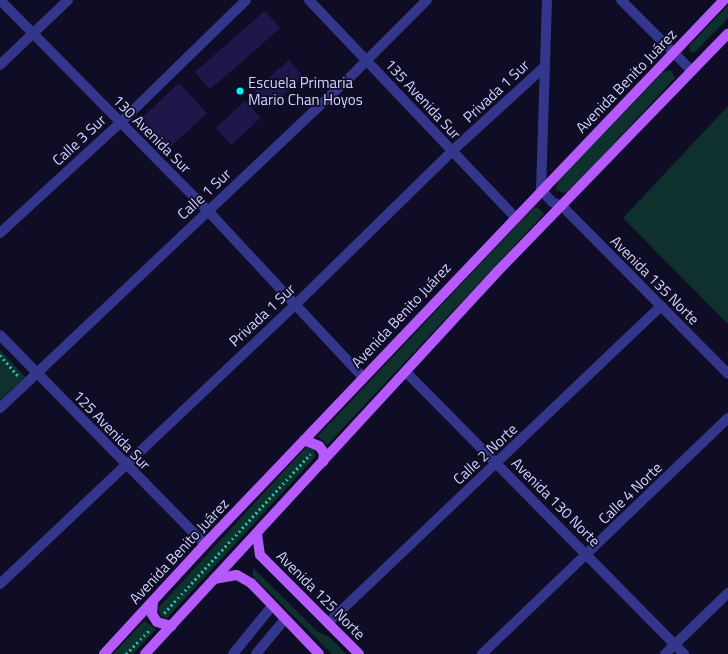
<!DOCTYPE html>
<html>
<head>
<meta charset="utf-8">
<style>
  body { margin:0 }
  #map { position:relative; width:728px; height:654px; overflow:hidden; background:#0f0d26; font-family:"Titillium Web",sans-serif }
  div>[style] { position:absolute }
  .green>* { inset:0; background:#0f312d }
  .building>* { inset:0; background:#1e1749; transform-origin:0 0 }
  .path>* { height:2.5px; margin-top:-1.25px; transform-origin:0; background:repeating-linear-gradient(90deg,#23c1ad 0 2px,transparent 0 5px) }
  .minor>* { height:10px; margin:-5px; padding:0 5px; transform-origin:5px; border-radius:5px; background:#33368a }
  .major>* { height:10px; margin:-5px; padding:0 5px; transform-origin:5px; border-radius:5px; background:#b659ff }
  .dots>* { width:11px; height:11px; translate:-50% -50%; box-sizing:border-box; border:2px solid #0f0d26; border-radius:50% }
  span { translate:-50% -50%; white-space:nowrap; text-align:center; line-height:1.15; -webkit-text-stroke:3.5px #0f0d26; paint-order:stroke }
  .street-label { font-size:15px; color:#d4d2ff }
  .poi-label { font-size:15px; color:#d4d2ff }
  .left { translate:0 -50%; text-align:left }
</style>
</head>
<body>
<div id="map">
  <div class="green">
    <div style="clip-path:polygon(728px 5px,728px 18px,695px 52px,690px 52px,689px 46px)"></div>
    <div style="clip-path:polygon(671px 70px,675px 78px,575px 185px,565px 193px,555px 190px,559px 179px,663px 72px)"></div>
    <div style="clip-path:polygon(728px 106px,728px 324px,623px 218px)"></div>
    <div style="clip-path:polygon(534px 207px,540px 209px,544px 214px,327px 445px,318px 436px)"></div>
    <div style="clip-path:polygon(0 350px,25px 377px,0 400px)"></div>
    <div style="clip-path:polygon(306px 447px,314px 450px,315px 457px,167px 618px,161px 616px,158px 608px)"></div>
    <div style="clip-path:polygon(253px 568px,317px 631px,329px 637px,346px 654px,332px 654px,253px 576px)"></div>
    <div style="clip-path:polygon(144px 621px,156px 629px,133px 654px,113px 654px)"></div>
  </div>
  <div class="building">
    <div style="left:265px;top:11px;width:23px;height:93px;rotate:49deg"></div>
    <div style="left:289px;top:60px;width:23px;height:47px;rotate:49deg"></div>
    <div style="left:179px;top:83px;width:41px;height:61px;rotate:47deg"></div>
    <div style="left:245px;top:101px;width:23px;height:40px;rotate:47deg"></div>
  </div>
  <div class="path">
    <div style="left:0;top:355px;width:29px;rotate:49deg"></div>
    <div style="left:164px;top:613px;width:216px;rotate:-47.4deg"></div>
    <div style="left:126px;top:654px;width:33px;rotate:-46deg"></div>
  </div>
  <div class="minor">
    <div style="left:0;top:0;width:296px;rotate:45.4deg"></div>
    <div style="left:208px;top:211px;width:227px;rotate:47deg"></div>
    <div style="left:309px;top:0;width:301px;rotate:46.5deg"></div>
    <div style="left:547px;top:0;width:190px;rotate:91.8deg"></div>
    <div style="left:541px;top:190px;width:16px;rotate:47deg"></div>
    <div style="left:552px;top:202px;width:11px;rotate:22deg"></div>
    <div style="left:562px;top:206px;width:236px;rotate:45.3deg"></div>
    <div style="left:621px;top:0;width:100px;rotate:45deg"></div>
    <div style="left:0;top:65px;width:94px;rotate:-43.7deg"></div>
    <div style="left:0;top:233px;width:163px;rotate:-42.5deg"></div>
    <div style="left:120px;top:123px;width:176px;rotate:-44.3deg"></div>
    <div style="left:0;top:335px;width:293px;rotate:45.6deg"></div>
    <div style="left:406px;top:372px;width:396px;rotate:45.4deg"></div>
    <div style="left:0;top:408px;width:492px;rotate:-43.4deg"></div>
    <div style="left:357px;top:70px;width:99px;rotate:-45deg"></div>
    <div style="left:0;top:584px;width:405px;rotate:-43.4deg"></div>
    <div style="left:294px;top:306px;width:220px;rotate:-44.4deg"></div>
    <div style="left:451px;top:152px;width:126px;rotate:-42.4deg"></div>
    <div style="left:328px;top:623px;width:460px;rotate:-43.6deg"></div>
    <div style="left:233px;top:654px;width:62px;rotate:-50.9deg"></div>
    <div style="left:256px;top:654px;width:45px;rotate:-50.4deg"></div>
    <div style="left:482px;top:654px;width:341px;rotate:-43.8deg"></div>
    <div style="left:665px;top:654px;width:88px;rotate:-44.1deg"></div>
  </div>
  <div class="major">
    <div style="left:304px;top:440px;width:16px;rotate:22deg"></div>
    <div style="left:319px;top:446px;width:9px;rotate:54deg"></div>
    <div style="left:324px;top:453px;width:9px;rotate:96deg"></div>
    <div style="left:257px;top:534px;width:21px;rotate:82deg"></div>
    <div style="left:260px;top:555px;width:140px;rotate:45deg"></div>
    <div style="left:214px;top:579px;width:23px;rotate:-10deg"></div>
    <div style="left:237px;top:575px;width:16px;rotate:30deg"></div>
    <div style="left:251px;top:583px;width:98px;rotate:46.2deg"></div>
    <div style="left:153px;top:602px;width:12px;rotate:95deg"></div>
    <div style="left:152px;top:614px;width:9px;rotate:58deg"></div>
    <div style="left:157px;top:622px;width:15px;rotate:16deg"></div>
    <div style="left:104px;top:654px;width:149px;rotate:-47.4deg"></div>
    <div style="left:205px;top:544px;width:752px;rotate:-46.35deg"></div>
    <div style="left:145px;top:654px;width:519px;rotate:-47.34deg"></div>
    <div style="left:497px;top:272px;width:332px;rotate:-45.9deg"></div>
  </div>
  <div class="dots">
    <div style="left:240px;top:91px;background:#00f4fd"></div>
  </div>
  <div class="street-label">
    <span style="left:626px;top:81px;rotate:-46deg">Avenida Benito Juárez</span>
    <span style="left:496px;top:91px;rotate:-43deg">Privada 1 Sur</span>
    <span style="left:423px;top:99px;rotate:47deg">135 Avenida Sur</span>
    <span style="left:152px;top:134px;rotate:45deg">130 Avenida Sur</span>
    <span style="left:79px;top:140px;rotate:-43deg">Calle 3 Sur</span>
    <span style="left:204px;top:194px;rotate:-43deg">Calle 1 Sur</span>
    <span style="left:655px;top:280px;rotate:45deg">Avenida 135 Norte</span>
    <span style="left:262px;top:315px;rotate:-43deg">Privada 1 Sur</span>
    <span style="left:401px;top:315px;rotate:-47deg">Avenida Benito Juárez</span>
    <span style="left:112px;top:430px;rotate:46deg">125 Avenida Sur</span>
    <span style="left:485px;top:454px;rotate:-43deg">Calle 2 Norte</span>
    <span style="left:630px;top:493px;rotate:-44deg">Calle 4 Norte</span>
    <span style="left:556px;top:502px;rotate:45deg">Avenida 130 Norte</span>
    <span style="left:179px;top:551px;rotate:-47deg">Avenida Benito Juárez</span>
    <span style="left:321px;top:595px;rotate:45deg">Avenida 125 Norte</span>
  </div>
  <div class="poi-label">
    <span class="left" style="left:248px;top:91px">Escuela Primaria<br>Mario Chan Hoyos</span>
  </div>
</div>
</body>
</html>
